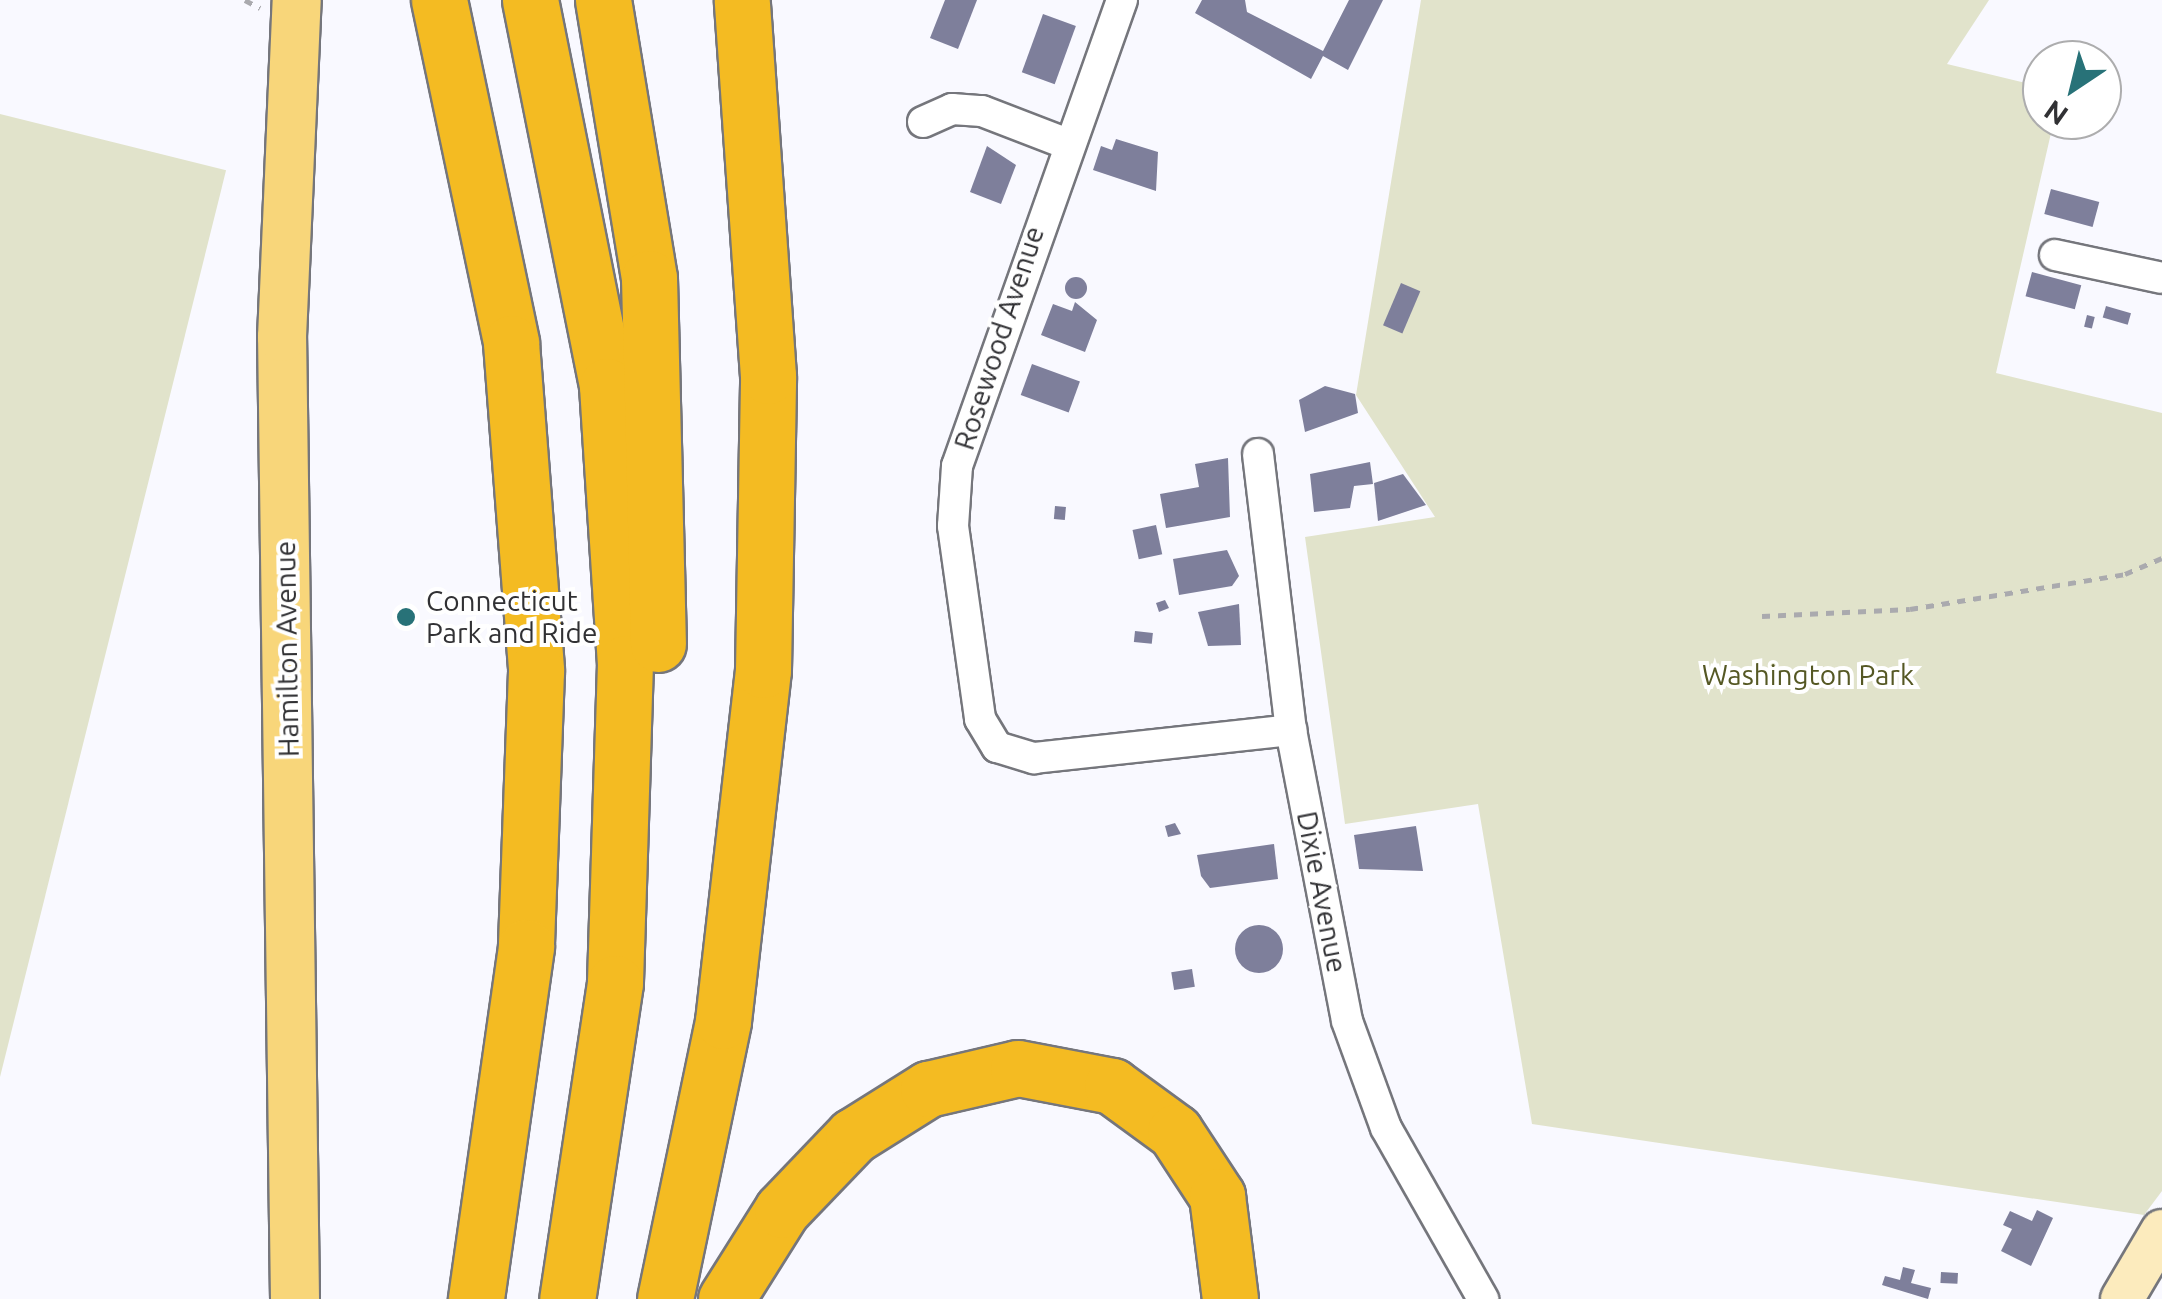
<!DOCTYPE html>
<html>
<head>
<meta charset="utf-8">
<style>
  body { margin:0 }
  #map { position:relative; width:2162px; height:1299px; overflow:hidden; background:#f9f9ff; font-family:Ubuntu,sans-serif }
  div>[style] { position:absolute }
  .green>* { inset:0; background:#e1e3cb; transform-origin:0 0 }
  .building>* { inset:0; background:#7e7f9b; transform-origin:0 0 }
  .round { border-radius:50% }
  .path>* { height:5px; margin-top:-2.5px; transform-origin:0; background:repeating-linear-gradient(90deg,#aaaaae 0 8px,transparent 0 16px) }
  .roads { filter:drop-shadow(2px 0 #75767c) drop-shadow(-2px 0 #75767c) drop-shadow(0 2px #75767c) drop-shadow(0 -2px #75767c) }
  .street>* { height:30px; margin:-15px; padding:0 15px; transform-origin:15px; border-radius:15px; background:#fff }
  .secondary>* { height:42px; margin:-21px; padding:0 21px; transform-origin:21px; border-radius:21px; background:#fcebbd }
  .primary>* { height:48px; margin:-24px; padding:0 24px; transform-origin:24px; border-radius:24px; background:#f8d67a }
  .highway>* { height:55px; margin:-27.5px; padding:0 27.5px; transform-origin:27.5px; border-radius:27.5px; background:#f4bb22 }
  .dots>* { width:28px; height:28px; translate:-50% -50%; box-sizing:border-box; border:5px solid #fff; border-radius:50% }
  span { translate:-50% -50%; white-space:nowrap; text-align:center; line-height:1.15; -webkit-text-stroke:8px #fff; paint-order:stroke }
  .street-label { font-size:28px; color:#313134 }
  .poi-label { font-size:28px; color:#313134 }
  .left { translate:0 -50%; text-align:left }
  .park-label { font-size:28px; color:#555824 }
  .north { position:absolute; left:2022px; top:40px; width:100px; height:100px; box-sizing:border-box; background:#fff; border:2px solid #adadae; border-radius:50%; rotate:215deg; font-size:28px; font-weight:700; line-height:40px; text-align:center; color:#313134 }
  .north::after { content:''; display:block; margin:auto; width:35px; height:45px; background:#287278; clip-path:polygon(50% 0,100% 100%,50% 72%,0 100%) }
</style>
</head>
<body>
<div id="map">
  <div class="green">
    <div style="clip-path:polygon(1421px 0,1989px 0,1947px 64px,2042px 87px,2042px 120px,2054px 120px,1996px 373px,2162px 413px,2162px 1191px,2144px 1215px,1532px 1124px,1478px 804px,1345px 824px,1305px 537px,1435px 517px,1356px 395px)"></div>
    <div style="left:0;top:114px;width:233px;height:1185px;rotate:14deg"></div>
  </div>
  <div class="building">
    <div style="clip-path:polygon(945px 0,977px 0,958px 49px,930px 38px)"></div>
    <div style="clip-path:polygon(1202px 0,1245px 0,1247px 12px,1323px 51px,1349px 0,1383px 0,1348px 70px,1323px 56px,1311px 79px,1195px 13px)"></div>
    <div style="left:1043px;top:14px;width:35px;height:62px;rotate:20deg"></div>
    <div style="clip-path:polygon(1116px 139px,1158px 152px,1156px 191px,1093px 170px,1101px 146px,1112px 150px)"></div>
    <div style="clip-path:polygon(987px 146px,1016px 165px,1001px 204px,970px 192px)"></div>
    <div style="left:2051px;top:189px;width:50px;height:26px;rotate:15deg"></div>
    <div style="left:2032px;top:272px;width:51px;height:25px;rotate:15deg"></div>
    <div class="round" style="left:1065px;top:277px;width:22px;height:22px"></div>
    <div style="left:1401px;top:283px;width:21px;height:46px;rotate:23deg"></div>
    <div style="clip-path:polygon(1075px 302px,1097px 320px,1085px 352px,1041px 335px,1053px 304px,1072px 311px)"></div>
    <div style="left:2106px;top:306px;width:26px;height:12px;rotate:16deg"></div>
    <div style="left:2087px;top:315px;width:8px;height:12px;rotate:14deg"></div>
    <div style="left:1032px;top:364px;width:51px;height:33px;rotate:20deg"></div>
    <div style="clip-path:polygon(1325px 386px,1355px 394px,1358px 413px,1305px 432px,1299px 400px)"></div>
    <div style="clip-path:polygon(1228px 458px,1230px 517px,1166px 528px,1160px 494px,1199px 487px,1195px 464px)"></div>
    <div style="clip-path:polygon(1370px 462px,1373px 484px,1354px 486px,1350px 508px,1314px 512px,1310px 474px)"></div>
    <div style="clip-path:polygon(1403px 474px,1426px 505px,1378px 521px,1374px 483px)"></div>
    <div style="left:1055px;top:506px;width:11px;height:13px;rotate:5deg"></div>
    <div style="left:1156px;top:525px;width:30px;height:24px;rotate:78deg"></div>
    <div style="clip-path:polygon(1227px 550px,1239px 576px,1232px 586px,1179px 595px,1173px 559px)"></div>
    <div style="clip-path:polygon(1165px 600px,1169px 608px,1159px 612px,1156px 603px)"></div>
    <div style="clip-path:polygon(1239px 604px,1241px 645px,1208px 646px,1198px 612px)"></div>
    <div style="left:1135px;top:631px;width:18px;height:11px;rotate:6deg"></div>
    <div style="clip-path:polygon(1175px 823px,1181px 834px,1168px 837px,1165px 826px)"></div>
    <div style="clip-path:polygon(1416px 826px,1423px 871px,1359px 869px,1354px 835px)"></div>
    <div style="clip-path:polygon(1274px 844px,1278px 879px,1210px 888px,1201px 876px,1197px 855px)"></div>
    <div class="round" style="left:1235px;top:925px;width:48px;height:48px"></div>
    <div style="left:1192px;top:969px;width:18px;height:21px;rotate:81deg"></div>
    <div style="clip-path:polygon(2037px 1210px,2053px 1218px,2031px 1266px,2001px 1251px,2012px 1229px,2003px 1225px,2010px 1211px,2032px 1221px)"></div>
    <div style="clip-path:polygon(1903px 1267px,1915px 1270px,1911px 1283px,1931px 1288px,1928px 1299px,1882px 1285px,1885px 1276px,1900px 1280px)"></div>
    <div style="left:1941px;top:1272px;width:17px;height:11px;rotate:3deg"></div>
  </div>
  <div class="path">
    <div style="left:245px;top:0;width:17px;rotate:28deg"></div>
    <div style="left:1762px;top:616px;width:148px;rotate:-2.7deg"></div>
    <div style="left:1910px;top:609px;width:218px;rotate:-9.2deg"></div>
    <div style="left:2125px;top:574px;width:40px;rotate:-23.4deg"></div>
  </div>
  <div class="roads">
    <div class="street">
      <div style="left:1122px;top:0;width:494px;rotate:109.5deg"></div>
      <div style="left:957px;top:466px;width:60px;rotate:93.8deg"></div>
      <div style="left:953px;top:526px;width:195px;rotate:82deg"></div>
      <div style="left:980px;top:719px;width:33px;rotate:59deg"></div>
      <div style="left:997px;top:747px;width:39px;rotate:17deg"></div>
      <div style="left:1034px;top:758px;width:259px;rotate:-6.2deg"></div>
      <div style="left:923px;top:122px;width:32px;rotate:-24deg"></div>
      <div style="left:952px;top:109px;width:30px;rotate:4deg"></div>
      <div style="left:982px;top:111px;width:89px;rotate:21.1deg"></div>
      <div style="left:2055px;top:255px;width:109px;rotate:12.1deg"></div>
      <div style="left:1258px;top:454px;width:278px;rotate:83.2deg"></div>
      <div style="left:1291px;top:730px;width:296px;rotate:79.1deg"></div>
      <div style="left:1347px;top:1021px;width:114px;rotate:70deg"></div>
      <div style="left:1386px;top:1128px;width:197px;rotate:60.4deg"></div>
    </div>
    <div class="secondary">
      <div style="left:2122px;top:1299px;width:79px;rotate:-59.5deg"></div>
    </div>
    <div class="primary">
      <div style="left:295px;top:1299px;width:962px;rotate:-90.77deg"></div>
      <div style="left:282px;top:337px;width:337px;rotate:-87.5deg"></div>
    </div>
    <div class="highway">
      <div style="left:439px;top:0;width:350px;rotate:78.1deg"></div>
      <div style="left:511px;top:343px;width:329px;rotate:85.6deg"></div>
      <div style="left:536px;top:671px;width:276px;rotate:92.1deg"></div>
      <div style="left:526px;top:947px;width:356px;rotate:98.1deg"></div>
      <div style="left:530px;top:0;width:394px;rotate:78.7deg"></div>
      <div style="left:607px;top:386px;width:278px;rotate:86.3deg"></div>
      <div style="left:625px;top:663px;width:320px;rotate:91.8deg"></div>
      <div style="left:615px;top:983px;width:320px;rotate:98.6deg"></div>
      <div style="left:603px;top:0;width:282px;rotate:80.6deg"></div>
      <div style="left:649px;top:278px;width:366px;rotate:88.6deg"></div>
      <div style="left:665px;top:1299px;width:284px;rotate:-78.2deg"></div>
      <div style="left:723px;top:1021px;width:353px;rotate:-83.5deg"></div>
      <div style="left:763px;top:670px;width:294px;rotate:-89deg"></div>
      <div style="left:768px;top:376px;width:377px;rotate:-94deg"></div>
      <div style="left:726px;top:1299px;width:105px;rotate:-57.8deg"></div>
      <div style="left:782px;top:1210px;width:103px;rotate:-46.2deg"></div>
      <div style="left:853px;top:1136px;width:89px;rotate:-32.1deg"></div>
      <div style="left:928px;top:1089px;width:92px;rotate:-13.1deg"></div>
      <div style="left:1018px;top:1068px;width:96px;rotate:10.8deg"></div>
      <div style="left:1112px;top:1086px;width:78px;rotate:36.1deg"></div>
      <div style="left:1175px;top:1132px;width:77px;rotate:56.7deg"></div>
      <div style="left:1217px;top:1196px;width:104px;rotate:82.8deg"></div>
    </div>
  </div>
  <div class="dots">
    <div style="left:406px;top:617px;background:#287278"></div>
  </div>
  <div class="street-label">
    <span style="left:999px;top:338px;rotate:-72deg">Rosewood Avenue</span>
    <span style="left:287px;top:649px;rotate:-91deg">Hamilton Avenue</span>
    <span style="left:1322px;top:892px;rotate:79deg">Dixie Avenue</span>
  </div>
  <div class="poi-label">
    <span class="left" style="left:426px;top:617px">Connecticut<br>Park and Ride</span>
  </div>
  <div class="park-label">
    <span style="left:1808px;top:675px">Washington Park</span>
  </div>
  <div class="north">N</div>
</div>
</body>
</html>
